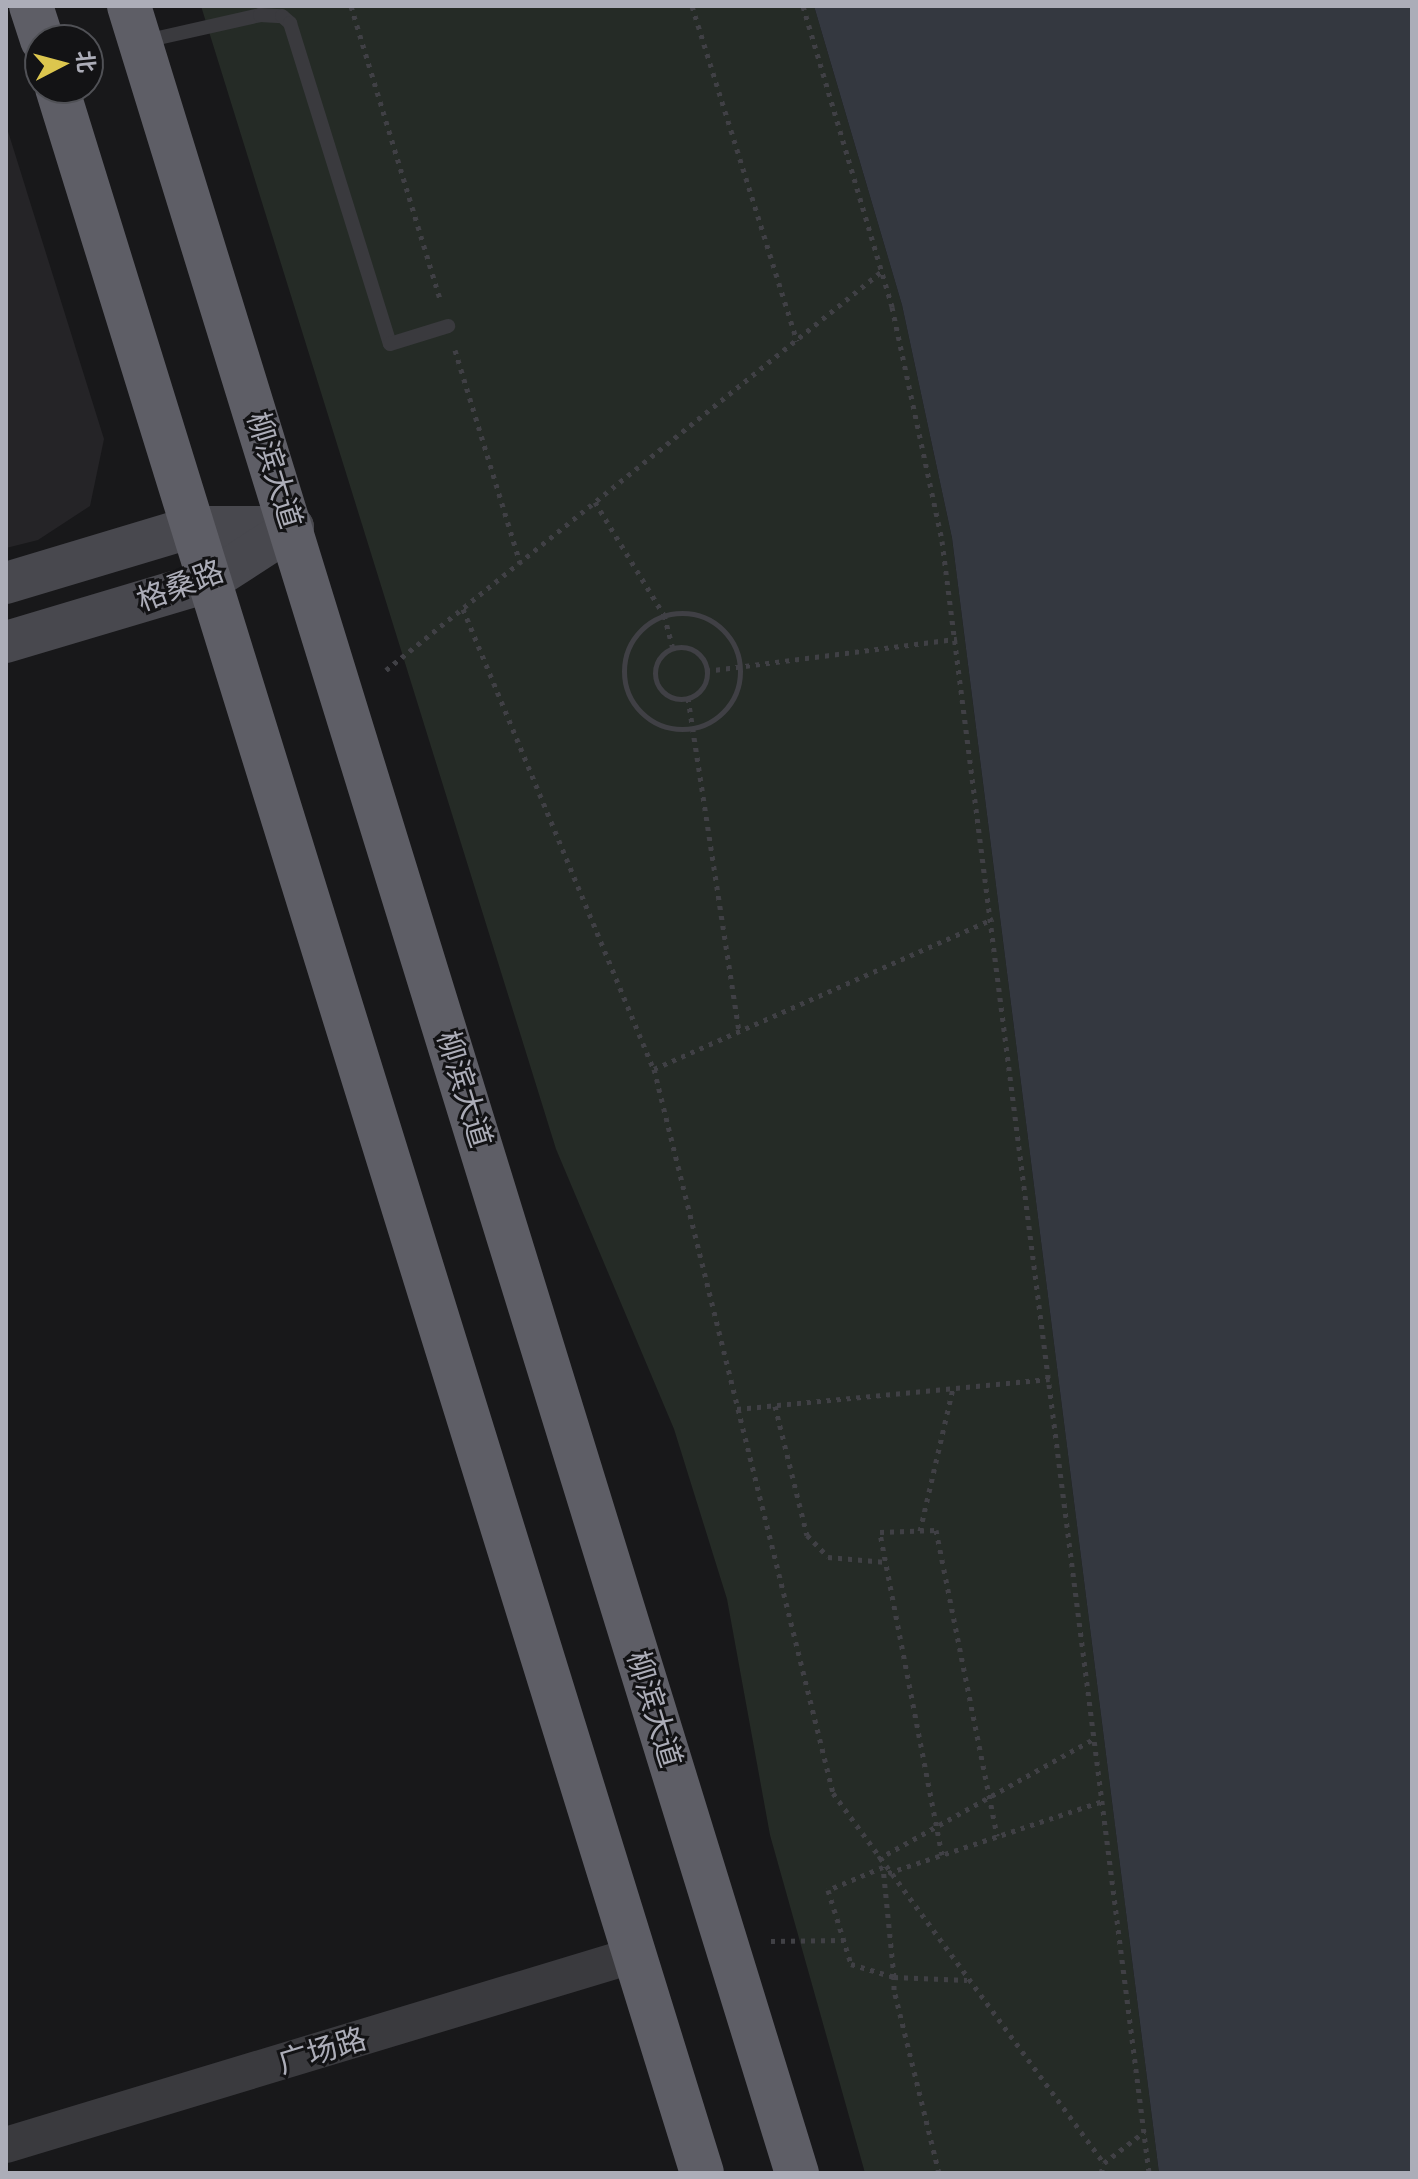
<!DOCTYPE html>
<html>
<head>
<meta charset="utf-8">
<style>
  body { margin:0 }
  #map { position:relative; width:1418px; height:2179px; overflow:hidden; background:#18181a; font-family:Mulish,"Noto Sans SC",sans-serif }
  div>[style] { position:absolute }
  .built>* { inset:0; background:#252427 }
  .green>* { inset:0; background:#252b26 }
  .water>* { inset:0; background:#343840 }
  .path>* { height:5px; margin-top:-2.5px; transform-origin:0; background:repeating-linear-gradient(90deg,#404045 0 4px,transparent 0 10px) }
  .path>.ring { margin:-2.5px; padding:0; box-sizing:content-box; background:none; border:5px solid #404045; border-radius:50% }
  .service>* { height:14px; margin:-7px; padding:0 7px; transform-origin:7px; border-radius:7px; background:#3a3a3e }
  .tertiary>* { height:36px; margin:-18px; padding:0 18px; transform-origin:18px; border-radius:18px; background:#3a3a3e }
  .secondary>* { height:42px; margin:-21px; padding:0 21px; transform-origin:21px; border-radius:21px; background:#48484e }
  .trunk>* { height:44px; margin:-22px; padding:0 22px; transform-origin:22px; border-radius:22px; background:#5e5e66 }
  span { translate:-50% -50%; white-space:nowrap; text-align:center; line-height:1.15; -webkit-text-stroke:6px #131315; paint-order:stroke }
  .street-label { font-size:30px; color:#acadb8 }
  .frame { position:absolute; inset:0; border:8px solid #acadb8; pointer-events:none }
  .north { position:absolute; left:24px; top:24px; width:80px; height:80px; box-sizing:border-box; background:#131315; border:2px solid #505156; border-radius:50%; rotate:84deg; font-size:22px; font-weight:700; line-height:32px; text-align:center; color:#acadb8 }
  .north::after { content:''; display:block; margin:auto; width:28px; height:36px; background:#dcc64e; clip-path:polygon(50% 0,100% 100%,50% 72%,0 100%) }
</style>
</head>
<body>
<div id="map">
  <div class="built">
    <div style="clip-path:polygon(6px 125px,104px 439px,90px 506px,38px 540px,6px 548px)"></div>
  </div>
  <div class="green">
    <div style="clip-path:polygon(201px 6px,814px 6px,902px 305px,952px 538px,1159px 2173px,865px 2173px,770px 1835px,727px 1599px,674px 1429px,556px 1149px)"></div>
  </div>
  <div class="water">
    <div style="clip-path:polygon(814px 6px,1412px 6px,1412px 2173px,1159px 2173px,952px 538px,902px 305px)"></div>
  </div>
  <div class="path">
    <div style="left:351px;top:6px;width:309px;rotate:73.1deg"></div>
    <div style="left:692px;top:6px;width:351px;rotate:72.6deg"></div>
    <div style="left:803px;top:6px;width:314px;rotate:73.5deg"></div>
    <div style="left:892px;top:307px;width:239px;rotate:77.9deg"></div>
    <div style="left:942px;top:541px;width:1645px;rotate:82.77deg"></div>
    <div style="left:455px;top:350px;width:223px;rotate:73deg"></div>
    <div style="left:595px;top:502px;width:132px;rotate:58.6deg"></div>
    <div style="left:664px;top:615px;width:34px;rotate:75deg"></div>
    <div style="left:463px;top:609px;width:498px;rotate:67.5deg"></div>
    <div style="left:654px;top:1069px;width:746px;rotate:76.11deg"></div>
    <div style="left:833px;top:1793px;width:459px;rotate:53.8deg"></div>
    <div class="ring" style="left:624px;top:613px;width:111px;height:111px"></div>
    <div class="ring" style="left:655px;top:647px;width:47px;height:47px"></div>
    <div style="left:386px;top:670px;width:637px;rotate:-38.81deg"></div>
    <div style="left:706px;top:671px;width:253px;rotate:-7.3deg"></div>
    <div style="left:688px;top:698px;width:338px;rotate:81.3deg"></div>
    <div style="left:654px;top:1069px;width:371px;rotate:-23.9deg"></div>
    <div style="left:775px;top:1406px;width:133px;rotate:76.1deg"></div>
    <div style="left:807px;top:1535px;width:30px;rotate:46deg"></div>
    <div style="left:828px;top:1557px;width:58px;rotate:4.9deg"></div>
    <div style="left:737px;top:1409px;width:314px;rotate:-5.5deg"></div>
    <div style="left:920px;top:1531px;width:147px;rotate:-77deg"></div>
    <div style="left:942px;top:1855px;width:329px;rotate:-100.9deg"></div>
    <div style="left:880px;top:1532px;width:56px;rotate:-2deg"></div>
    <div style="left:936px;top:1530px;width:312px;rotate:78.7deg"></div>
    <div style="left:878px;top:1859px;width:248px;rotate:-29.1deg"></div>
    <div style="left:888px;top:1873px;width:227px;rotate:-18.5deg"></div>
    <div style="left:771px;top:1941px;width:73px;rotate:-0.8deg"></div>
    <div style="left:939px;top:2173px;width:188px;rotate:-103.8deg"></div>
    <div style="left:894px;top:1990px;width:13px;rotate:-90deg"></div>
    <div style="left:894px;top:1977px;width:111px;rotate:-95.7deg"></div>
    <div style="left:883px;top:1867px;width:60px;rotate:157.3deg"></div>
    <div style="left:828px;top:1890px;width:77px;rotate:72.7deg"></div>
    <div style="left:851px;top:1964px;width:45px;rotate:16.8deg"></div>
    <div style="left:894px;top:1977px;width:73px;rotate:2.4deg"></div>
    <div style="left:1101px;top:2173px;width:10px;rotate:-73deg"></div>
    <div style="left:1104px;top:2163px;width:51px;rotate:-37.8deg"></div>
  </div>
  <div class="service">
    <div style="left:145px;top:41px;width:118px;rotate:-12.7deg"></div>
    <div style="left:260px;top:15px;width:22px;rotate:3deg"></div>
    <div style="left:282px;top:16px;width:11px;rotate:41deg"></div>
    <div style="left:290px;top:23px;width:336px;rotate:72.7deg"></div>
    <div style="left:390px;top:344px;width:61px;rotate:-17.2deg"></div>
  </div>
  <div class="tertiary">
    <div style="left:6px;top:2145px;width:660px;rotate:-16.82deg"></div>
  </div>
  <div class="secondary">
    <div style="left:6px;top:583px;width:195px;rotate:-16.7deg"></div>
    <div style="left:193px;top:527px;width:100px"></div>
    <div style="left:6px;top:642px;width:213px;rotate:-16.6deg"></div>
    <div style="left:210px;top:581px;width:99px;rotate:-33deg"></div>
  </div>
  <div class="trunk">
    <div style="left:31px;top:6px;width:36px;rotate:72deg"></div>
    <div style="left:129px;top:6px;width:2268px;rotate:72.87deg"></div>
    <div style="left:57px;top:88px;width:2182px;rotate:72.81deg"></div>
  </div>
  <div class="street-label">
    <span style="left:275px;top:470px;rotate:73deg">柳滨大道</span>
    <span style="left:180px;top:585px;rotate:-21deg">格桑路</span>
    <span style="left:465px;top:1089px;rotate:73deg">柳滨大道</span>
    <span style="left:655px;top:1709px;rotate:73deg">柳滨大道</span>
    <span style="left:322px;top:2050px;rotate:-17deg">广场路</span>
  </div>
  <div class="frame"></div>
  <div class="north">北</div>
</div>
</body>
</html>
